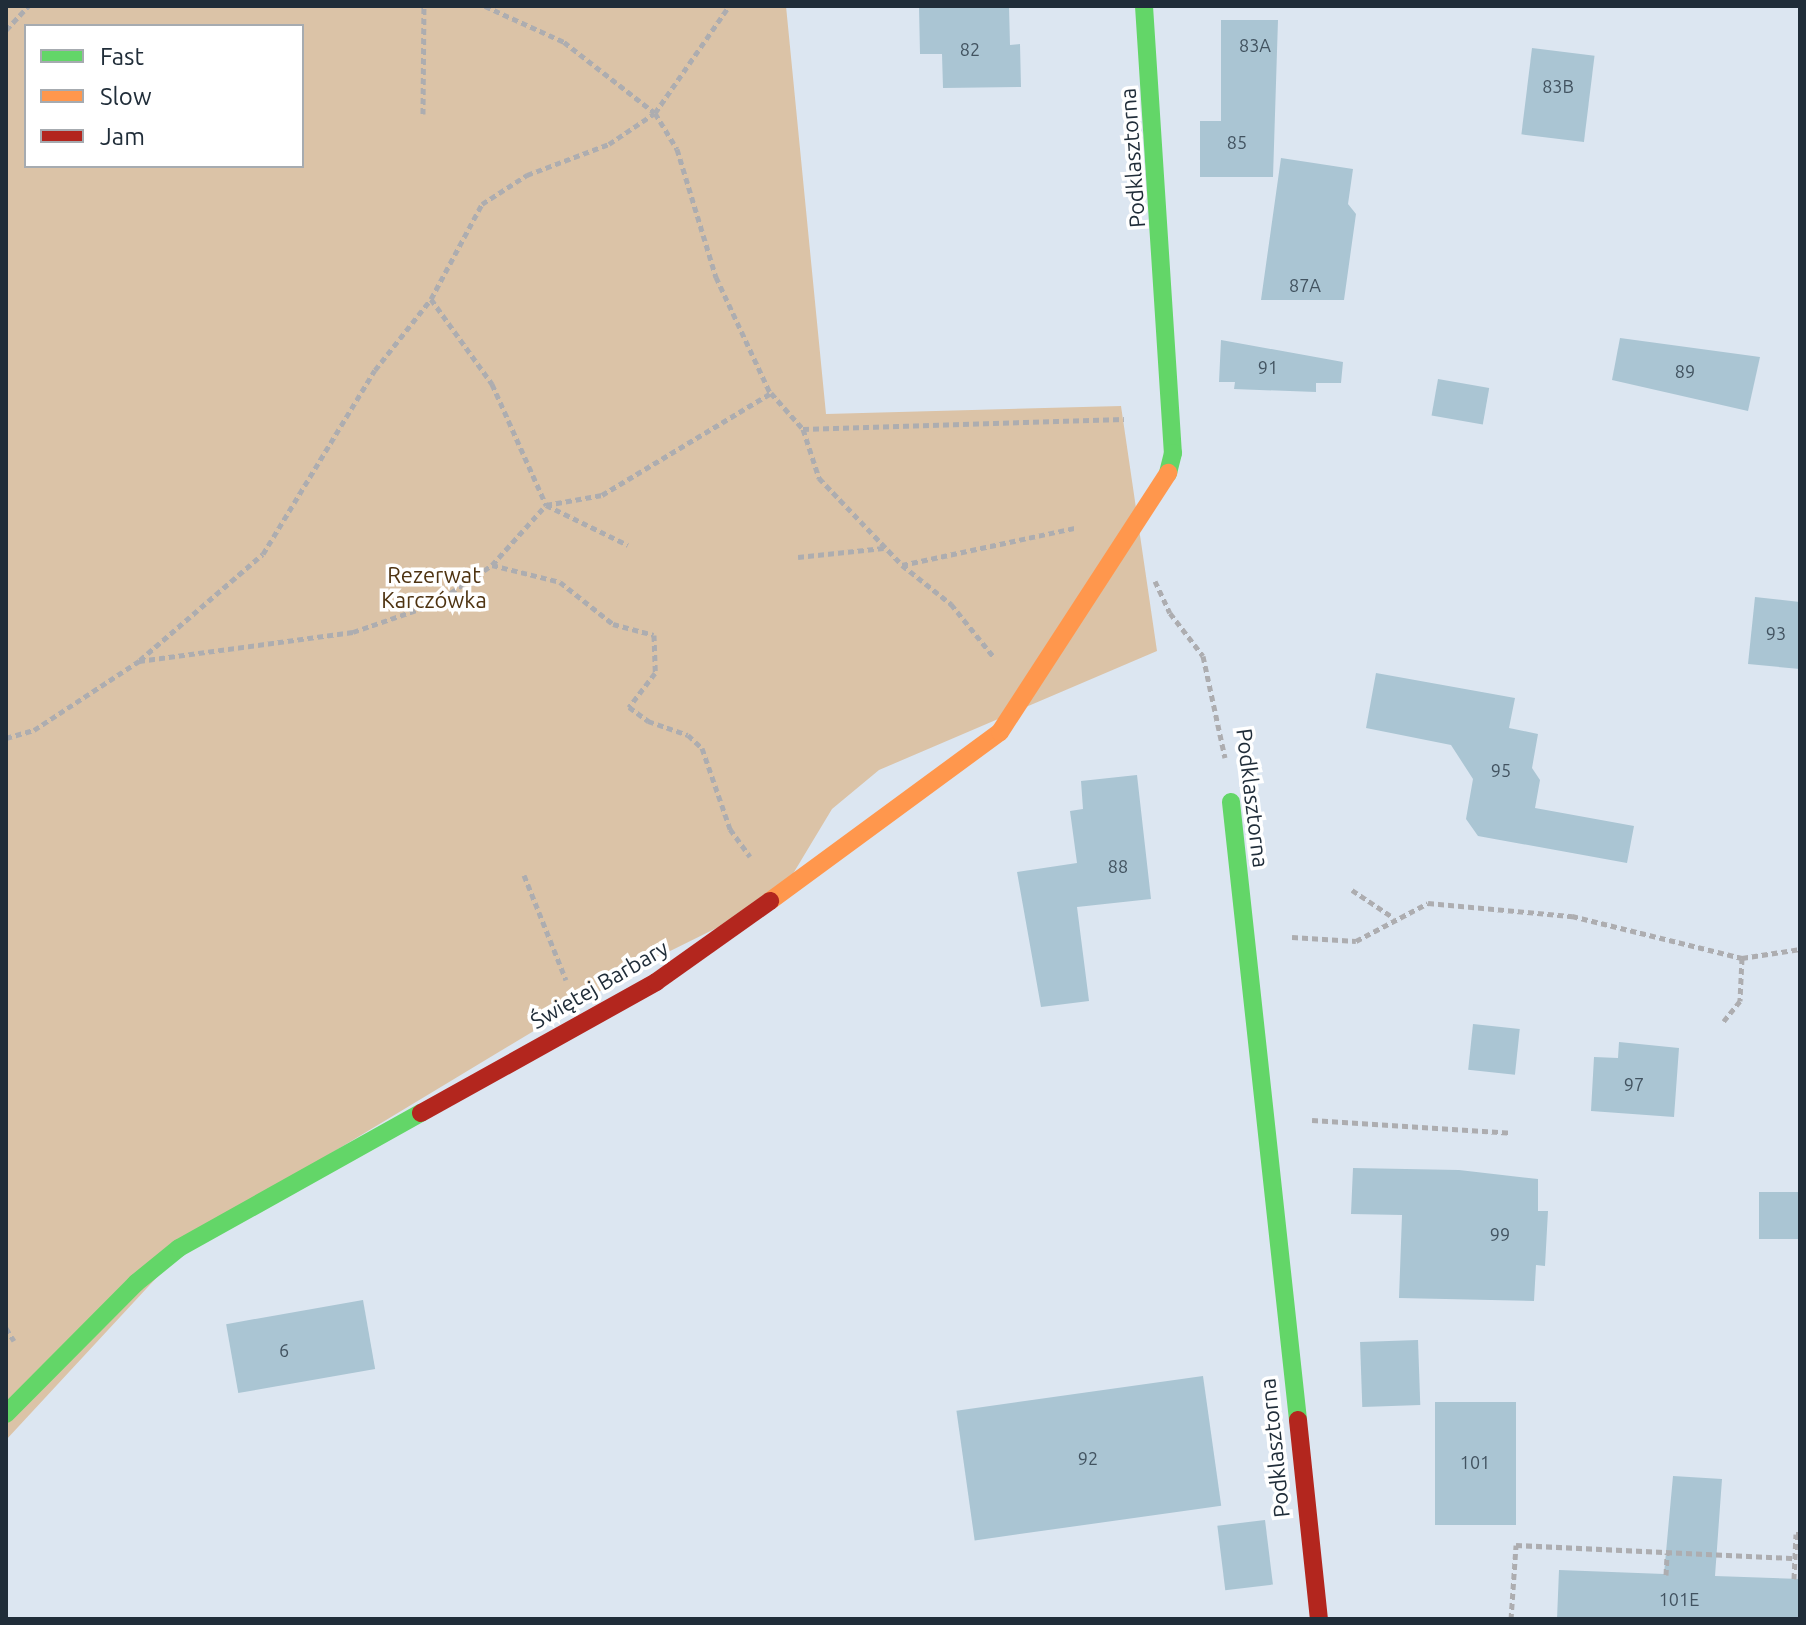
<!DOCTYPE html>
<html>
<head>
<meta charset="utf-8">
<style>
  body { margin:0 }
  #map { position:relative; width:1806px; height:1625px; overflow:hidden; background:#dce6f1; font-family:Ubuntu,sans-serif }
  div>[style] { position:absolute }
  .green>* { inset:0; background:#dbc3a7 }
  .building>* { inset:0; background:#aac5d3; transform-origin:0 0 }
  .path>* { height:5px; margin-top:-2.5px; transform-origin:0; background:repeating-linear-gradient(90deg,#adadb0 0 6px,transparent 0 10px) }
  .fast>* { height:18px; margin:-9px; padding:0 9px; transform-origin:9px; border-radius:9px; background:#63d668 }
  .slow>* { height:18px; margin:-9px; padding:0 9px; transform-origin:9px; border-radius:9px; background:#ff974d }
  .jam>* { height:18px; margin:-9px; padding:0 9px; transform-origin:9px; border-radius:9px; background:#b3261e }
  span { translate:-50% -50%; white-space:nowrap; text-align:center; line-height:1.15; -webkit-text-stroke:7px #fff; paint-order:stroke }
  .number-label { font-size:18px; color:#425360 }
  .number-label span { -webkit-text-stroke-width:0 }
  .street-label { font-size:22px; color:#202d39 }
  .park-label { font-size:22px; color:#4e3311 }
  .frame { position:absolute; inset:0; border:8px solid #202d39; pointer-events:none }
  .legend { position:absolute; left:24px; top:24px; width:280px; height:144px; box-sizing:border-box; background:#fff; border:2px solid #a6abb0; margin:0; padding:10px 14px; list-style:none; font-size:24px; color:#202d39 }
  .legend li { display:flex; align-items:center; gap:16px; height:40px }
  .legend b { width:40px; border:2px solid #a6abb0 }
</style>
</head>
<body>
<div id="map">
  <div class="green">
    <div style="clip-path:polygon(evenodd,6px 6px,786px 6px,826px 414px,1121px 406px,1157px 651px,879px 770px,832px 809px,779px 897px,650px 961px,197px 1234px,6px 1440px,6px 6px,26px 26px,302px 26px,302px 166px,26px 166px,26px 26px)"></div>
  </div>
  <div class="building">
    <div style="clip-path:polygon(967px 6px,1009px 6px,1010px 45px,1020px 44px,1021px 87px,943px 88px,942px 54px,920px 54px,919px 7px)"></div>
    <div style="clip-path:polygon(1221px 20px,1278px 20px,1273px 177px,1200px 177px,1200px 121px,1221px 121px)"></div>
    <div style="left:1532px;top:48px;width:63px;height:87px;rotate:7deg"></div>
    <div style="clip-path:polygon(1281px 158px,1353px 169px,1348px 204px,1356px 214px,1344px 300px,1261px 300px)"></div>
    <div style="clip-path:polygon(1620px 338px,1760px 357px,1748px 411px,1612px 380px)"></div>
    <div style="clip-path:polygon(1221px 340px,1343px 362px,1341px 383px,1316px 383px,1316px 392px,1234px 389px,1235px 382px,1219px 382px)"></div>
    <div style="left:1438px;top:379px;width:52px;height:37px;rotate:10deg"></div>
    <div style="clip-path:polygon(1755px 597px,1800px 602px,1800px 669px,1748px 664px)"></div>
    <div style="clip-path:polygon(1376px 673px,1515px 698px,1509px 728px,1538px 734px,1532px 768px,1540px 780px,1535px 808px,1634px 826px,1627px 863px,1478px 836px,1466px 819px,1473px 779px,1451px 745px,1366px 728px)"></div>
    <div style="clip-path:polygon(1137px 775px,1151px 899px,1077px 907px,1089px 1001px,1041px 1007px,1017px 872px,1077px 863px,1070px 811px,1083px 809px,1081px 781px)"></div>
    <div style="left:1473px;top:1024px;width:47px;height:46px;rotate:6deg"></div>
    <div style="clip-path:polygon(1619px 1042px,1679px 1048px,1674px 1117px,1591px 1111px,1594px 1057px,1618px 1058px)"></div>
    <div style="clip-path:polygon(1353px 1168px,1459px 1170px,1538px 1179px,1538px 1211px,1548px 1211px,1545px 1266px,1536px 1265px,1534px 1301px,1399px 1298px,1402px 1215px,1351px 1214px)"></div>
    <div style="left:1800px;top:1192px;width:47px;height:41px;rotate:90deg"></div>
    <div style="left:363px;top:1300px;width:70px;height:139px;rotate:80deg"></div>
    <div style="left:1418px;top:1340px;width:65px;height:58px;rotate:88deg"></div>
    <div style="left:1203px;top:1376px;width:131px;height:249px;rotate:82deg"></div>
    <div style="left:1516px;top:1402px;width:123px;height:81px;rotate:90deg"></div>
    <div style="clip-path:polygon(1673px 1476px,1722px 1479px,1715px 1576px,1800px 1579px,1800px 1619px,1557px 1619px,1559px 1570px,1664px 1574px)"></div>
    <div style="left:1265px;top:1520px;width:65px;height:48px;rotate:83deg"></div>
  </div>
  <div class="path">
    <div style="left:485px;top:6px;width:87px;rotate:24.5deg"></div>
    <div style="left:564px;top:42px;width:115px;rotate:38deg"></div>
    <div style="left:655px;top:113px;width:42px;rotate:58.6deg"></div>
    <div style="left:677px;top:149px;width:134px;rotate:73.1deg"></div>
    <div style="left:716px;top:277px;width:128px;rotate:65deg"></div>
    <div style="left:6px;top:30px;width:33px;rotate:-47deg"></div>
    <div style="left:423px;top:114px;width:108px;rotate:-89.5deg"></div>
    <div style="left:431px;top:299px;width:105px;rotate:54.3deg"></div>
    <div style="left:492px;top:384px;width:133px;rotate:65.9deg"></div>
    <div style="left:546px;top:505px;width:91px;rotate:26deg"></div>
    <div style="left:803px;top:429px;width:52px;rotate:71.9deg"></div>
    <div style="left:819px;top:478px;width:120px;rotate:46.3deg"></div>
    <div style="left:902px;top:565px;width:63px;rotate:38.5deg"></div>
    <div style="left:951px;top:604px;width:67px;rotate:51.1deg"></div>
    <div style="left:798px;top:557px;width:86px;rotate:-6deg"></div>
    <div style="left:492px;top:565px;width:70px;rotate:14deg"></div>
    <div style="left:560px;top:582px;width:68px;rotate:38.4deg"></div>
    <div style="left:613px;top:624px;width:42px;rotate:15deg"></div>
    <div style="left:654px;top:635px;width:38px;rotate:88deg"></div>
    <div style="left:655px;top:673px;width:43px;rotate:127.4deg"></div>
    <div style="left:629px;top:707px;width:24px;rotate:36deg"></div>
    <div style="left:648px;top:721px;width:42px;rotate:19.3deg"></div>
    <div style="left:688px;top:735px;width:19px;rotate:43deg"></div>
    <div style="left:702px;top:748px;width:86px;rotate:70.9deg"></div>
    <div style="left:730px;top:829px;width:34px;rotate:54deg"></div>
    <div style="left:902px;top:565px;width:177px;rotate:-12.1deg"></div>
    <div style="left:1155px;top:581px;width:35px;rotate:65deg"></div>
    <div style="left:1170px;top:613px;width:54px;rotate:52.5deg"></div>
    <div style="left:1203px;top:656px;width:104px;rotate:77.8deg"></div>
    <div style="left:140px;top:660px;width:162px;rotate:-40.8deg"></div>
    <div style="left:263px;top:554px;width:215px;rotate:-58.7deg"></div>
    <div style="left:375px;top:370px;width:90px;rotate:-51.7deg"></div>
    <div style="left:431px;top:299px;width:108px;rotate:-61.8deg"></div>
    <div style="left:482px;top:204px;width:54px;rotate:-32.8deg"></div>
    <div style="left:527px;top:175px;width:88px;rotate:-20.7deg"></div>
    <div style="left:609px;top:144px;width:55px;rotate:-34deg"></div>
    <div style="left:655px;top:113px;width:130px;rotate:-55.3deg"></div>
    <div style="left:6px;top:738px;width:29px;rotate:-16deg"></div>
    <div style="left:34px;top:730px;width:126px;rotate:-33.3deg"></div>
    <div style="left:139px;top:661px;width:216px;rotate:-7.7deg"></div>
    <div style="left:353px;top:632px;width:86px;rotate:-19.1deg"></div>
    <div style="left:434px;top:604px;width:70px;rotate:-33.9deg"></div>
    <div style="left:492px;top:565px;width:81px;rotate:-48deg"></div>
    <div style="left:546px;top:505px;width:57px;rotate:-10.1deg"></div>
    <div style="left:602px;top:495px;width:197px;rotate:-31.1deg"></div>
    <div style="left:771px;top:393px;width:48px;rotate:48.4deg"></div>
    <div style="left:803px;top:429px;width:321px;rotate:-1.8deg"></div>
    <div style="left:524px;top:875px;width:113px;rotate:68.2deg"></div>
    <div style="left:1352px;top:890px;width:50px;rotate:33.7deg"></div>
    <div style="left:1292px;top:937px;width:64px;rotate:3.6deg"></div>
    <div style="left:1356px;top:941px;width:81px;rotate:-27.8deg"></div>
    <div style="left:1428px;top:903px;width:145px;rotate:5.2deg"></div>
    <div style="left:1572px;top:916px;width:175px;rotate:13.9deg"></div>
    <div style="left:1742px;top:958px;width:43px;rotate:92.7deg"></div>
    <div style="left:1740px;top:1001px;width:26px;rotate:129deg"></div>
    <div style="left:1742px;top:958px;width:59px;rotate:-8.8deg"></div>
    <div style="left:1312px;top:1120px;width:199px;rotate:3.7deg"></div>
    <div style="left:6px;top:1328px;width:15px;rotate:58deg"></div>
    <div style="left:1666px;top:1575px;width:22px;rotate:-87deg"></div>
    <div style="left:1794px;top:1579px;width:45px;rotate:-87.5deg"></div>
    <div style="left:1796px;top:1534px;width:4px"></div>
    <div style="left:1511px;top:1619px;width:74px;rotate:-86.1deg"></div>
    <div style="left:1516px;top:1545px;width:279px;rotate:2.7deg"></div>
  </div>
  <div class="fast">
    <div style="left:1144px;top:6px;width:448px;rotate:86.3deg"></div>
    <div style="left:1173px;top:453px;width:21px;rotate:104deg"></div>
    <div style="left:1231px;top:802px;width:622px;rotate:83.81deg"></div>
    <div style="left:6px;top:1414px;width:185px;rotate:-45.2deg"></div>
    <div style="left:136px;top:1283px;width:55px;rotate:-39.1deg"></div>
    <div style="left:179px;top:1248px;width:277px;rotate:-29.2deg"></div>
  </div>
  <div class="slow">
    <div style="left:770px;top:901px;width:285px;rotate:-36.3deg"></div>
    <div style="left:1000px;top:732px;width:309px;rotate:-57deg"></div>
  </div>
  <div class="jam">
    <div style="left:421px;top:1113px;width:269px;rotate:-29.1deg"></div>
    <div style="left:656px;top:982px;width:140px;rotate:-35.4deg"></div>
    <div style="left:1298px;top:1420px;width:200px;rotate:84deg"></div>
  </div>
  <div class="number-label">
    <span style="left:1255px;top:45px">83A</span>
    <span style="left:970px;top:49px">82</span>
    <span style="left:1558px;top:86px">83B</span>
    <span style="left:1237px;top:142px">85</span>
    <span style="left:1305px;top:285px">87A</span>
    <span style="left:1268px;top:367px">91</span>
    <span style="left:1685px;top:371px">89</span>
    <span style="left:1776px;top:633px">93</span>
    <span style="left:1501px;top:770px">95</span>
    <span style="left:1118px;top:866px">88</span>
    <span style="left:1634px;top:1084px">97</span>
    <span style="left:1500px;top:1234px">99</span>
    <span style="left:284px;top:1350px">6</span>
    <span style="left:1088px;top:1458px">92</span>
    <span style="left:1475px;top:1462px">101</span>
    <span style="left:1679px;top:1599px">101E</span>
  </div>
  <div class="street-label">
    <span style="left:1132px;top:158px;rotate:-94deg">Podklasztorna</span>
    <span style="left:1253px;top:798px;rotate:83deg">Podklasztorna</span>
    <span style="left:599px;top:984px;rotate:-30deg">Świętej Barbary</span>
    <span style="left:1274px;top:1448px;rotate:-96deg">Podklasztorna</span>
  </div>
  <div class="park-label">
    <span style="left:434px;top:587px">Rezerwat<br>Karczówka</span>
  </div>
  <div class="frame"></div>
  <ul class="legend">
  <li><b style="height:10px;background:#63d668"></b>Fast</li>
  <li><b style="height:10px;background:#ff974d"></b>Slow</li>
  <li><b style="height:10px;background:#b3261e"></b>Jam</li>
  </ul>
</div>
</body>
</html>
